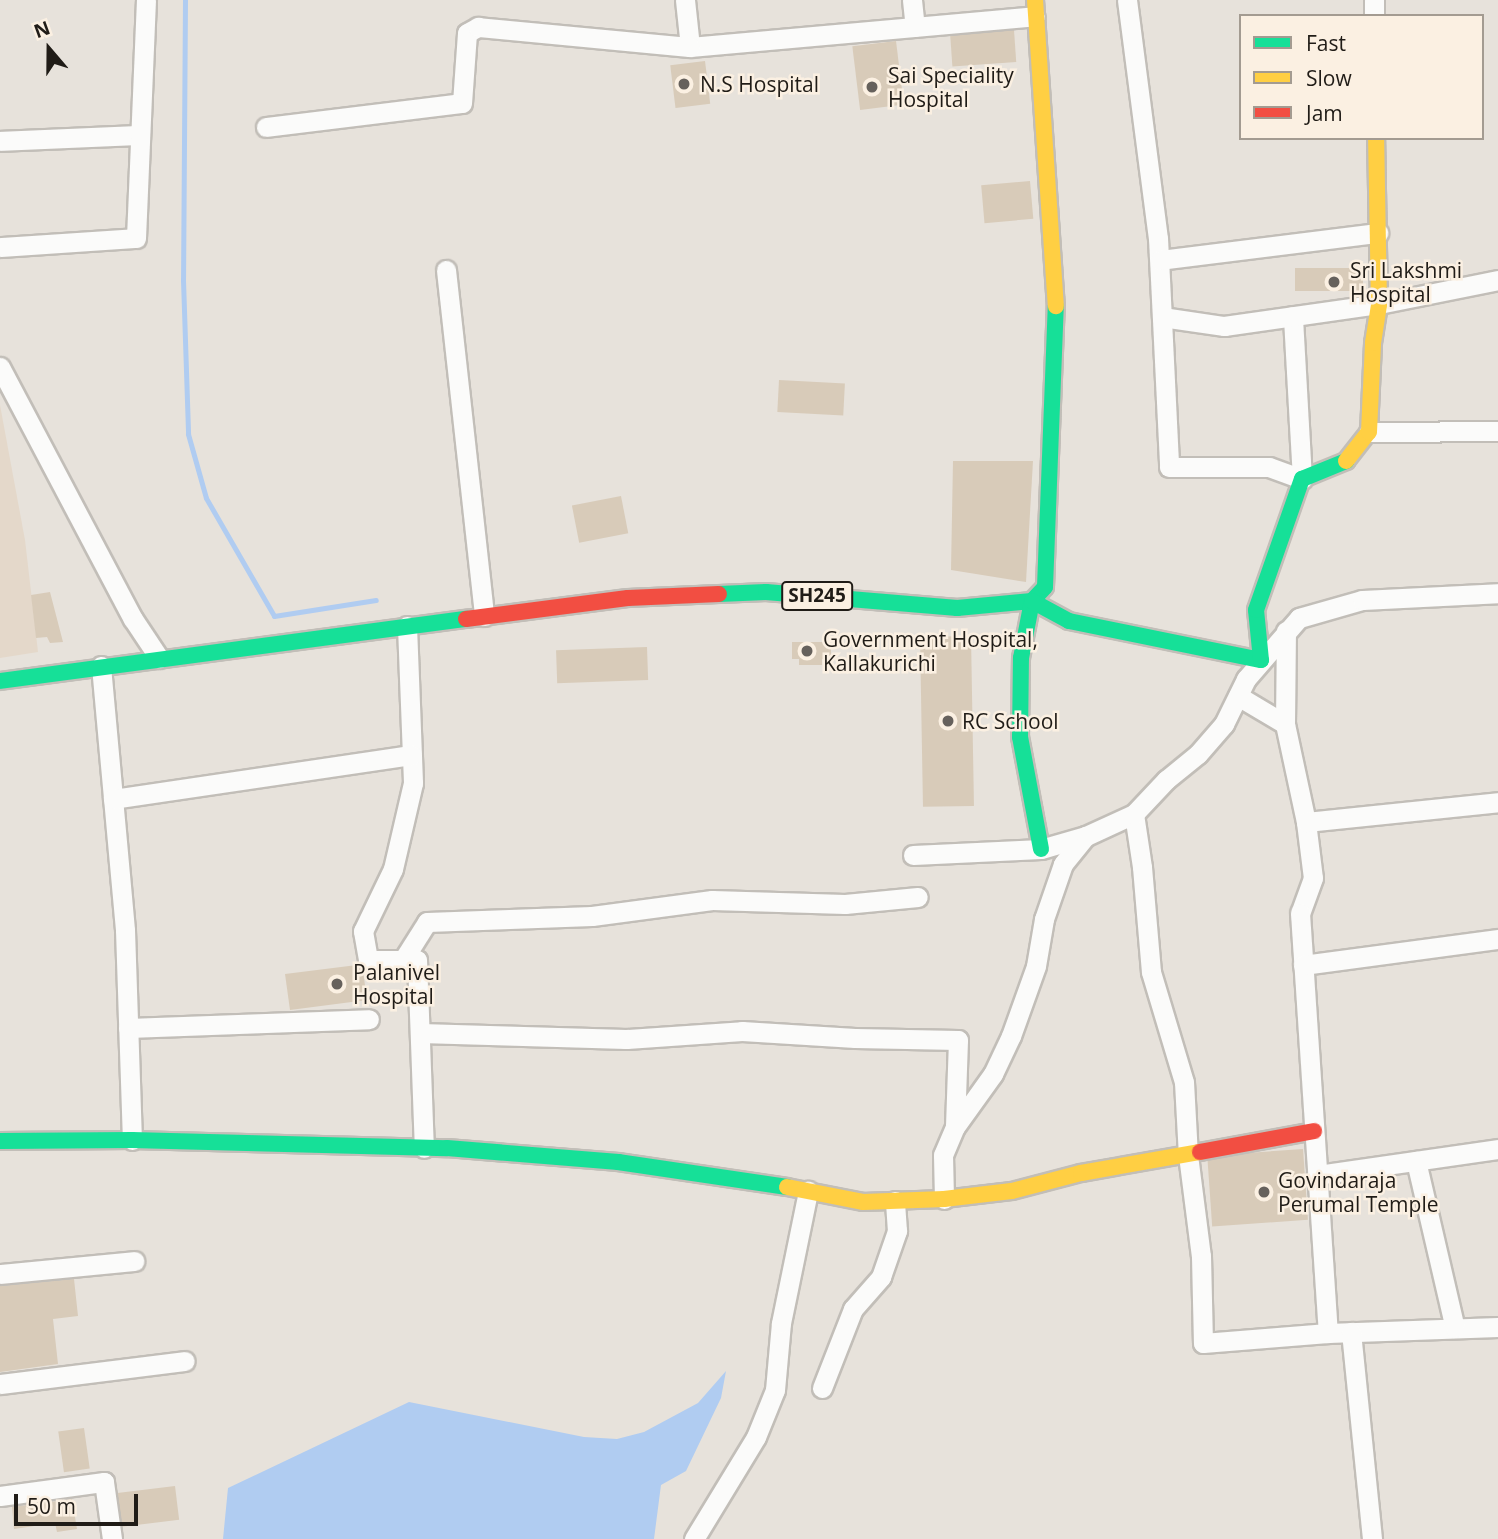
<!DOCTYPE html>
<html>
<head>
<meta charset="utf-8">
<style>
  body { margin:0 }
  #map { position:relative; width:1498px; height:1539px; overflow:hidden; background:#e7e2db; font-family:"Open Sans",sans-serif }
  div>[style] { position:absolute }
  .built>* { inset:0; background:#e4d8ca }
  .water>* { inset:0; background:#b0ccf1 }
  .stream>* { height:5px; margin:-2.5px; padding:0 2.5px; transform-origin:2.5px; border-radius:2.5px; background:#b0ccf1 }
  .building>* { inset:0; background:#d8cbb9; transform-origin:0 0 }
  .roads { filter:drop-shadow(2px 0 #c2beb8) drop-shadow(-2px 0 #c2beb8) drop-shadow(0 2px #c2beb8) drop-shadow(0 -2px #c2beb8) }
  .street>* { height:19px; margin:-9.5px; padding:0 9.5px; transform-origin:9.5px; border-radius:9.5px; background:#fbfbfa }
  .fast>* { height:16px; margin:-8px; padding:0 8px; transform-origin:8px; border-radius:8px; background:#16e098 }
  .slow>* { height:16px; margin:-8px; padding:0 8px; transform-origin:8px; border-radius:8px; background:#ffcf43 }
  .jam>* { height:16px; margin:-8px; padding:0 8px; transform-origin:8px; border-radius:8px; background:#f24e42 }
  .dots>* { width:19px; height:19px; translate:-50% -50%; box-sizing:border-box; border:4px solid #fbf0e2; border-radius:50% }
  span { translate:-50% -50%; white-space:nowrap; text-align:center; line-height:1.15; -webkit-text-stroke:5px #fbf0e2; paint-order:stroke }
  .shield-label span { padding:2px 5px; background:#fbf0e2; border:2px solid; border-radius:5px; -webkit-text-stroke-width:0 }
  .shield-label { font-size:19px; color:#201c17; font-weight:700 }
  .poi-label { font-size:21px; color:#201c17 }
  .left { translate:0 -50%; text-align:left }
  .legend { position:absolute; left:1239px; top:14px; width:245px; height:126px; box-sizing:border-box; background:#fbf0e2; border:2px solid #a39b91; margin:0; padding:9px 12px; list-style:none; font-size:21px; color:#201c17 }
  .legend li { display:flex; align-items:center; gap:14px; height:35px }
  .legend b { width:35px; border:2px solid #a39b91 }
  .north { position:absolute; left:14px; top:14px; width:70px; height:70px; -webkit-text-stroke:5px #fbf0e2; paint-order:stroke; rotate:340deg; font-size:19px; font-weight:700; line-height:28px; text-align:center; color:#201c17 }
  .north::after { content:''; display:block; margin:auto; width:24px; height:32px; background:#201c17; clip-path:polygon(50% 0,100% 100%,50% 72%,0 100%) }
  .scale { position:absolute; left:14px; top:1494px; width:124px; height:32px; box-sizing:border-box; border:4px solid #201c17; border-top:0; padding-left:9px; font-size:21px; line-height:24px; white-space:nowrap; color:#201c17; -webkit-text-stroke:5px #fbf0e2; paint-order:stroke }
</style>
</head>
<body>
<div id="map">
  <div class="built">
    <div style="clip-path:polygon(0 405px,25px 540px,38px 652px,0 658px)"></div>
  </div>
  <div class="water">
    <div style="clip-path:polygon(726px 1371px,721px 1398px,686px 1471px,661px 1485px,654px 1539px,223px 1539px,228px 1488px,409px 1402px,584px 1437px,617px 1439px,644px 1432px,698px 1403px)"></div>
  </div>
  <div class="stream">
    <div style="left:185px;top:0;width:280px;rotate:90.4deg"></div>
    <div style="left:183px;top:280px;width:154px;rotate:88.1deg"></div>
    <div style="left:188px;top:434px;width:66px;rotate:74.3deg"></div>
    <div style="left:206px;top:498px;width:136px;rotate:60deg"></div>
    <div style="left:274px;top:616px;width:103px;rotate:-8.9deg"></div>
  </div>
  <div class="building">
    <div style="left:1014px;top:30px;width:32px;height:64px;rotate:86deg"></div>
    <div style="left:896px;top:41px;width:64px;height:44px;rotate:83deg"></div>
    <div style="left:705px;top:61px;width:43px;height:35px;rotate:83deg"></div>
    <div style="left:1030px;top:181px;width:38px;height:49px;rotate:85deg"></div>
    <div style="left:1363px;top:268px;width:23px;height:68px;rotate:90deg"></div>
    <div style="left:779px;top:380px;width:66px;height:32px;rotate:3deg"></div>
    <div style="clip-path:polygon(953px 461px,1033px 461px,1026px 582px,951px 570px)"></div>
    <div style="left:621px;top:496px;width:38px;height:50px;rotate:79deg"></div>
    <div style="clip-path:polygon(50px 592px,63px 642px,50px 643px,47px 637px,36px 638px,31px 595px)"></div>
    <div style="left:971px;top:636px;width:170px;height:51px;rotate:89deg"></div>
    <div style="clip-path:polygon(792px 642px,831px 642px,831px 659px,822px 659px,822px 665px,799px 665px,799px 659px,792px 659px)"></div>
    <div style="left:647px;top:647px;width:33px;height:91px;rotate:88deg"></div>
    <div style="clip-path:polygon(357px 965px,363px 971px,367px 1000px,290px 1010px,285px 974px)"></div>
    <div style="left:1303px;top:1149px;width:71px;height:96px;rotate:86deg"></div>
    <div style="clip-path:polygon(74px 1279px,78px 1316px,53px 1319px,58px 1364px,0 1372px,0 1286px)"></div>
    <div style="left:84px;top:1428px;width:41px;height:26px;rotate:82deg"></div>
    <div style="left:175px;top:1486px;width:34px;height:58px;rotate:83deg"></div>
    <div style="clip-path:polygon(72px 1499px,77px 1529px,57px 1532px,55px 1523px,14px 1529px,12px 1507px)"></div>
  </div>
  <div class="roads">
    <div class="street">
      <div style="left:685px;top:0;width:47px;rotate:83.9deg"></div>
      <div style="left:690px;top:47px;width:346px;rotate:-5.1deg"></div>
      <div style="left:912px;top:0;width:27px;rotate:84deg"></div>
      <div style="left:1127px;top:0;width:240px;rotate:82.6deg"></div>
      <div style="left:1158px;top:238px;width:229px;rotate:87.2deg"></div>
      <div style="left:1169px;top:467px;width:100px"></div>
      <div style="left:1269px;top:467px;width:35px;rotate:20deg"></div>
      <div style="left:1302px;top:479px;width:163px;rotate:-93.2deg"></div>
      <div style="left:1374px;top:0;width:16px;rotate:90deg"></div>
      <div style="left:266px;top:127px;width:197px;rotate:-7deg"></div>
      <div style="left:462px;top:103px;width:70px;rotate:-85.9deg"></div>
      <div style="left:467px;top:33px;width:13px;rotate:-29deg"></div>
      <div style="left:478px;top:27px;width:213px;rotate:5.4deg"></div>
      <div style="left:0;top:141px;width:140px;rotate:-2.5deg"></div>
      <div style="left:0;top:247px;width:136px;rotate:-3.8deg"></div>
      <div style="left:136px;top:238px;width:238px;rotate:-87.6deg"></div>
      <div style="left:1160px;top:260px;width:220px;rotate:-7.1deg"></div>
      <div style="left:446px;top:270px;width:348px;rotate:83.7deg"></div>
      <div style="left:1162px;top:317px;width:63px;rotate:8.3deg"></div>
      <div style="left:1224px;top:326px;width:157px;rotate:-8.1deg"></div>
      <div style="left:1379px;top:304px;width:121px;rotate:-11.4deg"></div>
      <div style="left:0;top:367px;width:285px;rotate:62.2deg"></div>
      <div style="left:133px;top:619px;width:47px;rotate:56.3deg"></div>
      <div style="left:1369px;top:432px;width:129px;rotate:-0.4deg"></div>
      <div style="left:407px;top:626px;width:157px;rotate:87.8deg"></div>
      <div style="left:413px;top:783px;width:88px;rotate:103.1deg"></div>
      <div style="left:393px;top:869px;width:69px;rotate:115.8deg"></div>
      <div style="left:363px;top:931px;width:29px;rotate:80deg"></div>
      <div style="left:368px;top:960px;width:49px"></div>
      <div style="left:417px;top:960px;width:188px;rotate:87.9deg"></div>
      <div style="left:101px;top:666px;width:265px;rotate:84.8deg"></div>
      <div style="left:125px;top:930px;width:210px;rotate:88.1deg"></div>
      <div style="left:1238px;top:696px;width:55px;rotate:30.8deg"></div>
      <div style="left:1285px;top:724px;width:100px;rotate:77.9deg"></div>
      <div style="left:1306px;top:822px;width:56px;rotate:82.9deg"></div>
      <div style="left:1313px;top:878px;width:37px;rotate:110deg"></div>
      <div style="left:1300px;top:913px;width:421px;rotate:86.2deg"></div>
      <div style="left:1285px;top:724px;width:93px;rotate:-89.4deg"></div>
      <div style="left:113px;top:799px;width:302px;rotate:-8.4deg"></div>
      <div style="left:1134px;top:814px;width:54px;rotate:81.4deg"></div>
      <div style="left:1142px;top:867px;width:105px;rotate:85.1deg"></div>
      <div style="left:1151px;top:972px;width:115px;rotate:73.3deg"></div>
      <div style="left:1184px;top:1082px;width:73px;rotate:86.9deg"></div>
      <div style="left:1188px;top:1155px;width:102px;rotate:82.7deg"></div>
      <div style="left:1201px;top:1256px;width:87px;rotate:88.7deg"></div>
      <div style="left:1203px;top:1343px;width:125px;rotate:-4.6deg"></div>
      <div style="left:1328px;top:1333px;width:170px;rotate:-2deg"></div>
      <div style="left:1306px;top:822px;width:193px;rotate:-5.9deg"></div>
      <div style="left:913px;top:855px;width:128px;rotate:-2.7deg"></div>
      <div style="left:1041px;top:849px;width:47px;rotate:-16.1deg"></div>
      <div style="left:403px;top:960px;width:45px;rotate:-57.7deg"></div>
      <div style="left:427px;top:922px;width:165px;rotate:-2.1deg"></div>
      <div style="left:592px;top:916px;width:121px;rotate:-7.6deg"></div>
      <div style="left:712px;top:900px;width:133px;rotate:1.7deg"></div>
      <div style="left:845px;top:904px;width:73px;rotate:-5.5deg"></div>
      <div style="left:1303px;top:965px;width:197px;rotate:-7.6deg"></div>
      <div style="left:128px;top:1028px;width:241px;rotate:-2.1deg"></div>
      <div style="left:420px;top:1033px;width:206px;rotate:1.7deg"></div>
      <div style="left:626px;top:1039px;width:116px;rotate:-3.9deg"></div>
      <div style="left:742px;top:1031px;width:113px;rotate:3.5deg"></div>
      <div style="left:855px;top:1038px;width:103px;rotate:1.1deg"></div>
      <div style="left:958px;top:1040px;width:86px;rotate:92deg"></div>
      <div style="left:1416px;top:1161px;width:171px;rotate:76.9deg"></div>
      <div style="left:1317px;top:1175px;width:183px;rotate:-8.2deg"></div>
      <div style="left:944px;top:1199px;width:44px;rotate:-91.3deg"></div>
      <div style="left:943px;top:1155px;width:30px;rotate:-67deg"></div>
      <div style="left:955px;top:1127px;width:65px;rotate:-54.4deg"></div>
      <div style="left:993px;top:1074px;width:42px;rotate:-64.7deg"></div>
      <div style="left:1011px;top:1036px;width:74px;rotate:-70.3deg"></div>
      <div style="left:1036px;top:966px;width:48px;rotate:-80.3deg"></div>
      <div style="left:1044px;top:919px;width:58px;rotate:-70.9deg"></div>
      <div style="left:1063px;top:864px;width:36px;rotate:-51deg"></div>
      <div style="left:1086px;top:836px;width:53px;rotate:-24.6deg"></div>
      <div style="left:1134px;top:814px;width:47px;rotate:-46.7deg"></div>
      <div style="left:1166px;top:780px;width:41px;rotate:-39.1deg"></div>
      <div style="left:1198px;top:754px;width:40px;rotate:-49deg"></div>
      <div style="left:1224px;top:724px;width:50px;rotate:-63.9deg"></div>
      <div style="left:1246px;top:679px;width:81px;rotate:-49deg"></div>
      <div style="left:1299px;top:618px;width:66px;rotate:-15.9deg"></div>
      <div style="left:1362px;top:600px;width:136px;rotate:-2.9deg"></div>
      <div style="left:0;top:1274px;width:135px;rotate:-5.5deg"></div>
      <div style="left:1351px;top:1332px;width:208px;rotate:84.2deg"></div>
      <div style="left:0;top:1384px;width:186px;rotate:-7.1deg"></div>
      <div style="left:822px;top:1388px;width:85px;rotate:-68.6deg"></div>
      <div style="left:853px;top:1309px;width:43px;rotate:-48.8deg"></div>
      <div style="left:881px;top:1277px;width:49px;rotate:-70.8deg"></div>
      <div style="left:897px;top:1231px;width:30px;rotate:-94deg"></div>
      <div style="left:0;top:1496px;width:105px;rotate:-7.7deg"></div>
      <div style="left:104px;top:1482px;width:58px;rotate:82deg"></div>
      <div style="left:694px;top:1539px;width:119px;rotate:-58.7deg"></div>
      <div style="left:756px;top:1437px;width:51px;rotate:-68deg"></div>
      <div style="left:775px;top:1390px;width:67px;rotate:-84.9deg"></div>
      <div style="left:781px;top:1323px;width:135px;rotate:-78.4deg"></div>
    </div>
    <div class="fast">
      <div style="left:719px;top:594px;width:47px;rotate:-2.4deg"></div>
      <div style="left:766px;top:592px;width:192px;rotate:4.8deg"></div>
      <div style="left:957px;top:608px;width:75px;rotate:-5.3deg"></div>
      <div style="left:1032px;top:601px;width:19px;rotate:-47deg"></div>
      <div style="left:1045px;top:587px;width:281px;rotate:-87.8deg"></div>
      <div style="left:0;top:681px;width:470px;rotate:-7.6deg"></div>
      <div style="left:1041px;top:849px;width:114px;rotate:-100.6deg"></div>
      <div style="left:1020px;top:737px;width:79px;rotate:-89.3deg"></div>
      <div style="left:1021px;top:658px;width:58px;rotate:-79.1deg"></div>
      <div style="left:1032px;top:601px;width:42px;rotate:28.4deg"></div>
      <div style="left:1069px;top:621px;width:196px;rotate:11.5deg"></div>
      <div style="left:1261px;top:660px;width:50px;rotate:-95.7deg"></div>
      <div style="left:1256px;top:610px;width:139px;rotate:-70.7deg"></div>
      <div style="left:1302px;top:479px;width:48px;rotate:-22.2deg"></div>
      <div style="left:0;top:1141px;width:132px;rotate:-0.4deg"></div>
      <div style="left:132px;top:1140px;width:315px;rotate:1.5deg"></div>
      <div style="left:447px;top:1148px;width:172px;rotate:4.7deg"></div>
      <div style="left:618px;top:1162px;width:171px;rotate:8.4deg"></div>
    </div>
    <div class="slow">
      <div style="left:1035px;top:0;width:307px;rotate:86.1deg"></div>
      <div style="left:1346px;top:461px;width:37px;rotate:-52deg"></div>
      <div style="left:1369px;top:432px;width:89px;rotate:-87.4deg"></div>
      <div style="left:1373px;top:343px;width:39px;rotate:-81deg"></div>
      <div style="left:1379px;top:304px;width:166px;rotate:-91deg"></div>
      <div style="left:787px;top:1187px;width:77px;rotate:11.2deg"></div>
      <div style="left:863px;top:1202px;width:81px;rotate:-2.1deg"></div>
      <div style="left:944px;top:1199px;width:68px;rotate:-6.7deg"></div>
      <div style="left:1012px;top:1191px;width:71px;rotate:-14.6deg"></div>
      <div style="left:1081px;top:1173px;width:121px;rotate:-10deg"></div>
    </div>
    <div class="jam">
      <div style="left:466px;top:619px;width:163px;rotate:-7.4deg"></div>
      <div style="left:628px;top:598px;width:91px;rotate:-2.5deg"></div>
      <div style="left:1200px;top:1152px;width:116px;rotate:-10.4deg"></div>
    </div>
  </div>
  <div class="dots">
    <div style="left:684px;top:84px;background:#66615c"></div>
    <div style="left:872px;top:87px;background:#66615c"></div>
    <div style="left:1334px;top:282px;background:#66615c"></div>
    <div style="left:807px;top:651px;background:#66615c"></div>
    <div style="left:948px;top:721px;background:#66615c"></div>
    <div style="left:337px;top:984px;background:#66615c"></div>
    <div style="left:1264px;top:1192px;background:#66615c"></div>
  </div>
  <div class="shield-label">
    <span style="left:817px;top:596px">SH245</span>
  </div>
  <div class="poi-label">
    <span class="left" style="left:888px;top:87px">Sai Speciality<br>Hospital</span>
    <span class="left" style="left:700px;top:84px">N.S Hospital</span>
    <span class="left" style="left:1350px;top:282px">Sri Lakshmi<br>Hospital</span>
    <span class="left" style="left:823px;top:651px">Government Hospital,<br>Kallakurichi</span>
    <span class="left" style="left:962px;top:721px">RC School</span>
    <span class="left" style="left:353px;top:984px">Palanivel<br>Hospital</span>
    <span class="left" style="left:1278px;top:1192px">Govindaraja<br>Perumal Temple</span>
  </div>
  <ul class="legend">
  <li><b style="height:9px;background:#16e098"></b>Fast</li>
  <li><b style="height:9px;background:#ffcf43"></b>Slow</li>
  <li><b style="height:9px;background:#f24e42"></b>Jam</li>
  </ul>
  <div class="north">N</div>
  <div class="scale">50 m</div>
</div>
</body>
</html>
